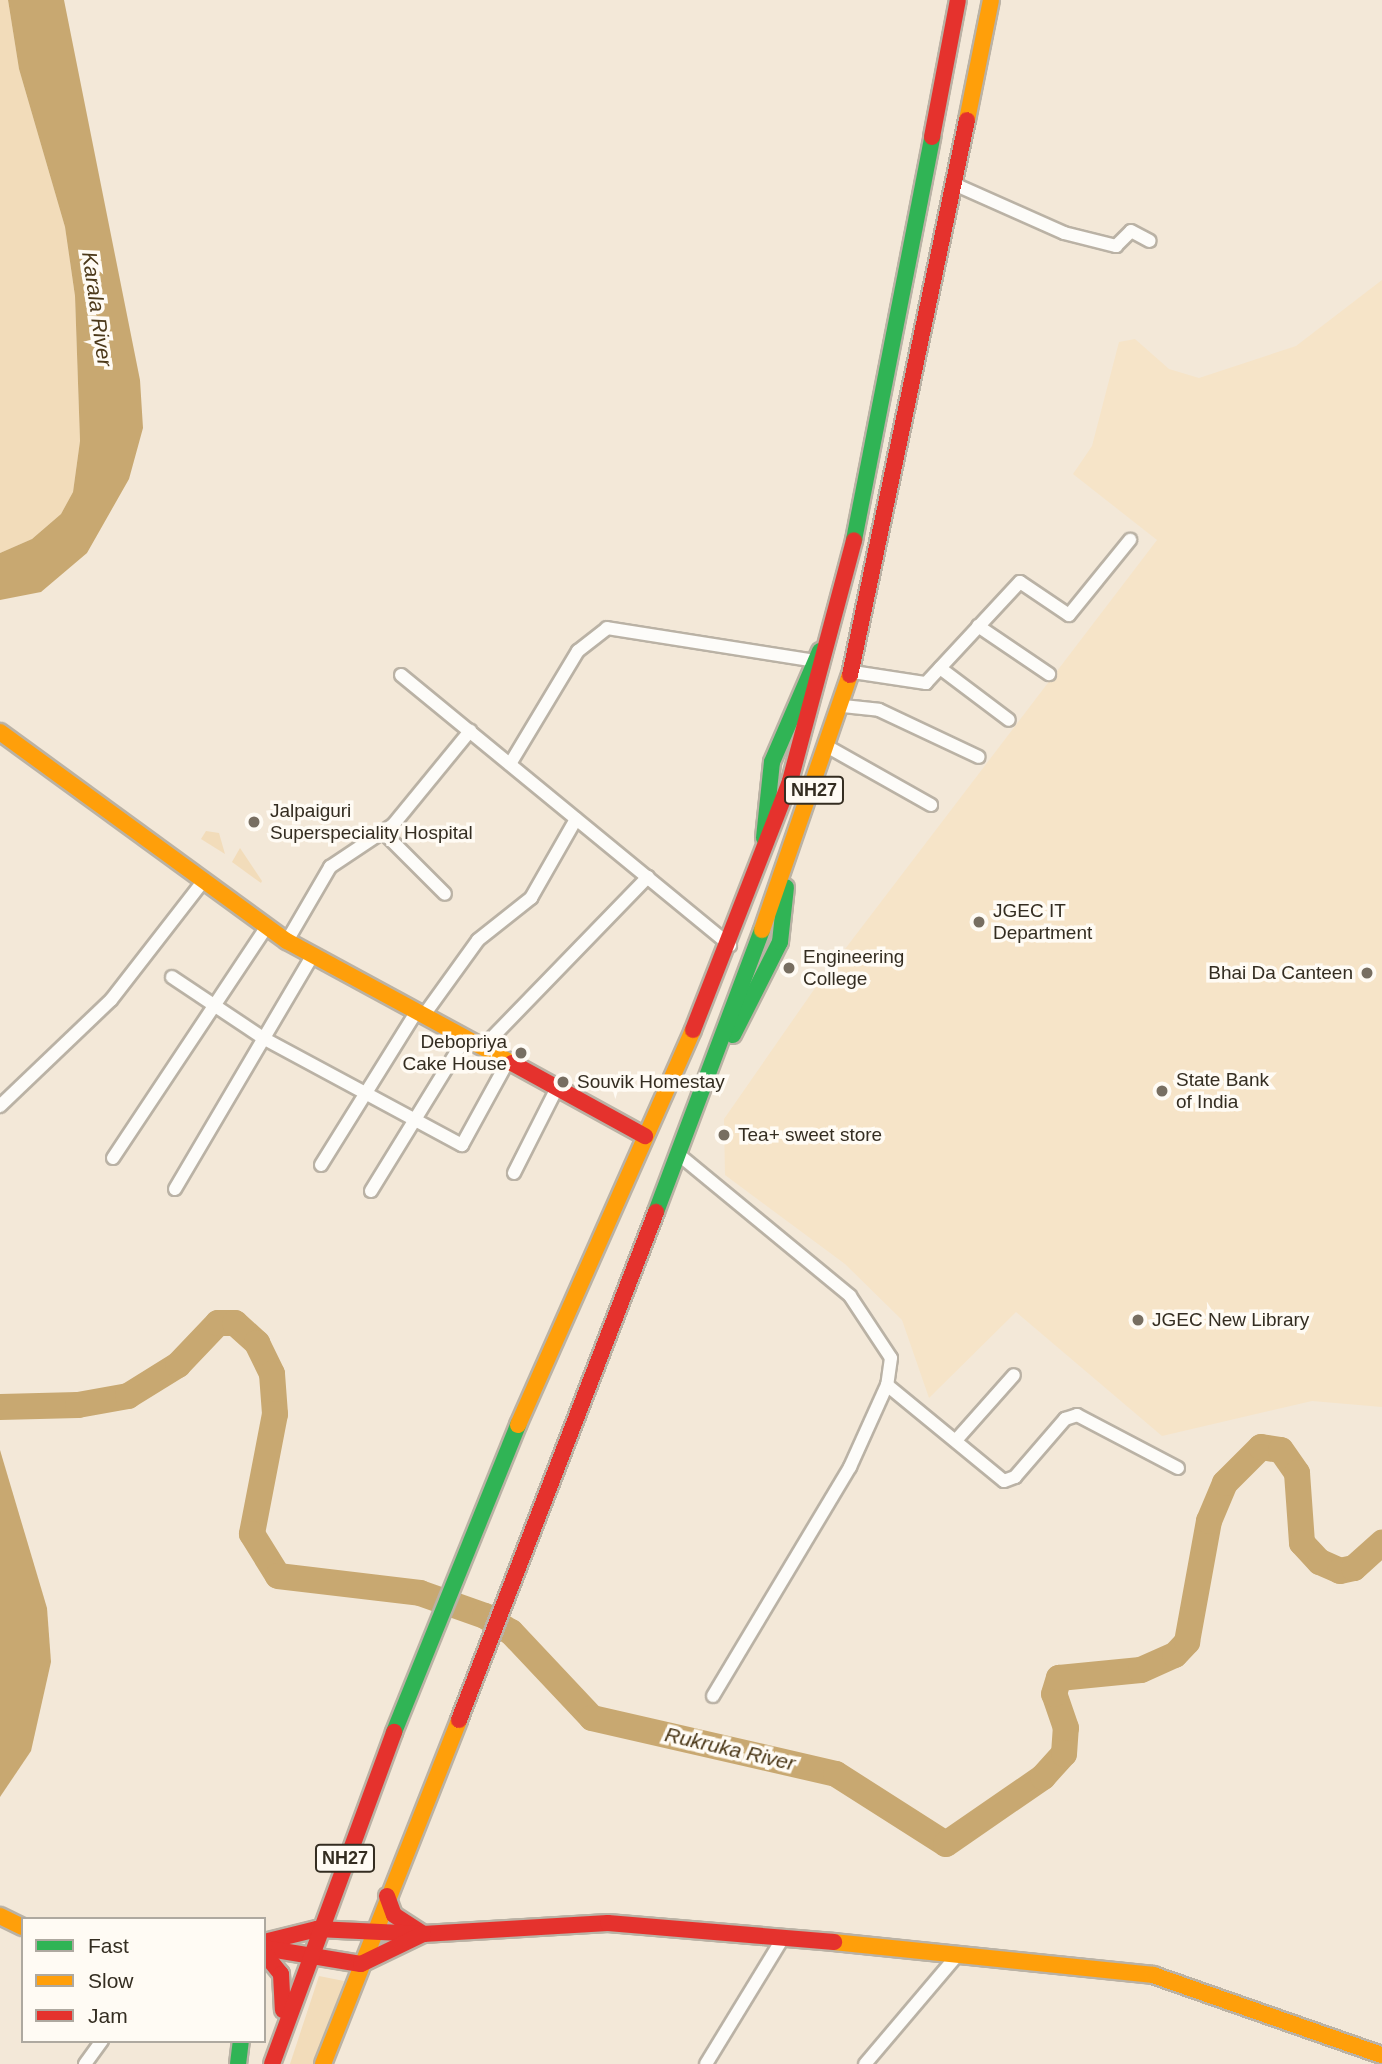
<!DOCTYPE html>
<html>
<head>
<meta charset="utf-8">
<style>
  body { margin:0 }
  #map { position:relative; width:1382px; height:2064px; overflow:hidden; background:#f3e8d8; font-family:Helvetica,sans-serif }
  div>[style] { position:absolute }
  .built>* { inset:0; background:#f6e4c8 }
  .green>* { inset:0; background:#f2dcba }
  .water>* { inset:0; background:#c8a871 }
  .river>* { height:26px; margin:-13px; padding:0 13px; transform-origin:13px; border-radius:13px; background:#c8a871 }
  .roads { filter:drop-shadow(2px 0 #bab2a5) drop-shadow(-2px 0 #bab2a5) drop-shadow(0 2px #bab2a5) drop-shadow(0 -2px #bab2a5) }
  .street>* { height:12px; margin:-6px; padding:0 6px; transform-origin:6px; border-radius:6px; background:#fdfcf9 }
  .fast>* { height:16px; margin:-8px; padding:0 8px; transform-origin:8px; border-radius:8px; background:#30b455 }
  .slow>* { height:16px; margin:-8px; padding:0 8px; transform-origin:8px; border-radius:8px; background:#ff9f0a }
  .jam>* { height:16px; margin:-8px; padding:0 8px; transform-origin:8px; border-radius:8px; background:#e5322d }
  .dots>* { width:19px; height:19px; translate:-50% -50%; box-sizing:border-box; border:4px solid #fffbf4; border-radius:50% }
  span { translate:-50% -50%; white-space:nowrap; text-align:center; line-height:1.15; -webkit-text-stroke:7px #fffbf4; paint-order:stroke }
  .shield-label span { padding:2px 5px; background:#fffbf4; border:2px solid; border-radius:5px; -webkit-text-stroke-width:0 }
  .shield-label { font-size:18px; color:#342d21; font-weight:700 }
  .poi-label { font-size:19px; color:#342d21 }
  .left { translate:0 -50%; text-align:left }
  .right { translate:-100% -50%; text-align:right }
  .water-label { font-size:21px; color:#4c391a; font-style:italic }
  .legend { position:absolute; left:21px; top:1917px; width:245px; height:126px; box-sizing:border-box; background:#fffbf4; border:2px solid #aea9a0; margin:0; padding:9px 12px; list-style:none; font-size:21px; color:#342d21 }
  .legend li { display:flex; align-items:center; gap:14px; height:35px }
  .legend b { width:35px; border:2px solid #aea9a0 }
</style>
</head>
<body>
<div id="map">
  <div class="built">
    <div style="clip-path:polygon(1382px 280px,1382px 1407px,1312px 1401px,1162px 1436px,1016px 1312px,929px 1398px,902px 1320px,845px 1264px,725px 1175px,724px 1119px,813px 991px,1157px 540px,1073px 474px,1092px 446px,1119px 342px,1135px 339px,1169px 369px,1199px 378px,1296px 346px)"></div>
  </div>
  <div class="green">
    <div style="clip-path:polygon(0 0,8px 0,19px 69px,65px 227px,75px 296px,80px 441px,73px 492px,61px 514px,32px 539px,0 553px)"></div>
    <div style="clip-path:polygon(206px 831px,219px 833px,225px 854px,201px 839px)"></div>
    <div style="clip-path:polygon(240px 848px,262px 881px,261px 883px,232px 862px)"></div>
    <div style="clip-path:polygon(319px 1976px,344px 1981px,316px 2064px,290px 2064px)"></div>
  </div>
  <div class="water">
    <div style="clip-path:polygon(8px 0,64px 0,140px 380px,143px 428px,129px 479px,87px 553px,41px 592px,0 600px,0 553px,32px 539px,61px 514px,73px 492px,80px 441px,75px 296px,65px 227px,19px 69px)"></div>
    <div style="clip-path:polygon(0 1450px,47px 1608px,51px 1662px,31px 1751px,0 1797px)"></div>
  </div>
  <div class="river">
    <div style="left:0;top:1407px;width:78px;rotate:-1.5deg"></div>
    <div style="left:78px;top:1405px;width:51px;rotate:-10.2deg"></div>
    <div style="left:128px;top:1396px;width:59px;rotate:-31.8deg"></div>
    <div style="left:178px;top:1365px;width:58px;rotate:-46.4deg"></div>
    <div style="left:218px;top:1323px;width:17px"></div>
    <div style="left:235px;top:1323px;width:30px;rotate:42deg"></div>
    <div style="left:257px;top:1343px;width:34px;rotate:64deg"></div>
    <div style="left:272px;top:1374px;width:40px;rotate:85.7deg"></div>
    <div style="left:275px;top:1414px;width:122px;rotate:100.9deg"></div>
    <div style="left:252px;top:1534px;width:49px;rotate:58.2deg"></div>
    <div style="left:278px;top:1576px;width:143px;rotate:6.8deg"></div>
    <div style="left:420px;top:1593px;width:69px;rotate:19.5deg"></div>
    <div style="left:485px;top:1616px;width:31px;rotate:32deg"></div>
    <div style="left:511px;top:1632px;width:118px;rotate:46.7deg"></div>
    <div style="left:592px;top:1718px;width:250px;rotate:12.9deg"></div>
    <div style="left:836px;top:1774px;width:130px;rotate:32.5deg"></div>
    <div style="left:946px;top:1844px;width:118px;rotate:-34.6deg"></div>
    <div style="left:1043px;top:1777px;width:31px;rotate:-48deg"></div>
    <div style="left:1064px;top:1754px;width:26px;rotate:-86deg"></div>
    <div style="left:1066px;top:1728px;width:36px;rotate:-109deg"></div>
    <div style="left:1054px;top:1694px;width:17px;rotate:-73deg"></div>
    <div style="left:1059px;top:1678px;width:82px;rotate:-5.6deg"></div>
    <div style="left:1141px;top:1670px;width:37px;rotate:-24deg"></div>
    <div style="left:1175px;top:1655px;width:18px;rotate:-47deg"></div>
    <div style="left:1187px;top:1642px;width:123px;rotate:-79.7deg"></div>
    <div style="left:1209px;top:1521px;width:41px;rotate:-67.2deg"></div>
    <div style="left:1225px;top:1483px;width:51px;rotate:-45deg"></div>
    <div style="left:1261px;top:1447px;width:20px;rotate:9deg"></div>
    <div style="left:1281px;top:1450px;width:28px;rotate:55deg"></div>
    <div style="left:1297px;top:1473px;width:70px;rotate:85.9deg"></div>
    <div style="left:1302px;top:1543px;width:26px;rotate:47deg"></div>
    <div style="left:1320px;top:1562px;width:22px;rotate:24deg"></div>
    <div style="left:1340px;top:1571px;width:14px;rotate:-12deg"></div>
    <div style="left:1354px;top:1568px;width:38px;rotate:-42deg"></div>
  </div>
  <div class="roads">
    <div class="street">
      <div style="left:954px;top:184px;width:120px;rotate:24deg"></div>
      <div style="left:1064px;top:233px;width:54px;rotate:14deg"></div>
      <div style="left:1116px;top:246px;width:21px;rotate:-45deg"></div>
      <div style="left:1131px;top:231px;width:21px;rotate:28deg"></div>
      <div style="left:978px;top:626px;width:86px;rotate:34.1deg"></div>
      <div style="left:940px;top:668px;width:86px;rotate:37deg"></div>
      <div style="left:853px;top:672px;width:74px;rotate:8.6deg"></div>
      <div style="left:926px;top:683px;width:138px;rotate:-47.1deg"></div>
      <div style="left:1020px;top:582px;width:59px;rotate:34deg"></div>
      <div style="left:1069px;top:615px;width:97px;rotate:-50.9deg"></div>
      <div style="left:401px;top:675px;width:426px;rotate:39.4deg"></div>
      <div style="left:843px;top:706px;width:36px;rotate:6deg"></div>
      <div style="left:879px;top:710px;width:110px;rotate:25.2deg"></div>
      <div style="left:830px;top:748px;width:116px;rotate:29.4deg"></div>
      <div style="left:510px;top:764px;width:132px;rotate:-59deg"></div>
      <div style="left:578px;top:651px;width:37px;rotate:-38deg"></div>
      <div style="left:607px;top:628px;width:211px;rotate:9deg"></div>
      <div style="left:384px;top:833px;width:86px;rotate:45deg"></div>
      <div style="left:287px;top:941px;width:86px;rotate:-59.8deg"></div>
      <div style="left:330px;top:867px;width:76px;rotate:-33.7deg"></div>
      <div style="left:393px;top:825px;width:122px;rotate:-50.7deg"></div>
      <div style="left:172px;top:977px;width:110px;rotate:33.8deg"></div>
      <div style="left:263px;top:1038px;width:226px;rotate:28.3deg"></div>
      <div style="left:462px;top:1145px;width:96px;rotate:-61.3deg"></div>
      <div style="left:424px;top:1015px;width:92px;rotate:-54.2deg"></div>
      <div style="left:478px;top:940px;width:68px;rotate:-38.4deg"></div>
      <div style="left:531px;top:898px;width:91px;rotate:-60.3deg"></div>
      <div style="left:483px;top:1047px;width:237px;rotate:-45.9deg"></div>
      <div style="left:0;top:1106px;width:153px;rotate:-43.7deg"></div>
      <div style="left:111px;top:1000px;width:147px;rotate:-52.2deg"></div>
      <div style="left:678px;top:1154px;width:223px;rotate:39.5deg"></div>
      <div style="left:850px;top:1296px;width:74px;rotate:56.5deg"></div>
      <div style="left:891px;top:1358px;width:27px;rotate:98deg"></div>
      <div style="left:887px;top:1385px;width:151px;rotate:39.4deg"></div>
      <div style="left:1004px;top:1481px;width:12px;rotate:-20deg"></div>
      <div style="left:1015px;top:1477px;width:77px;rotate:-49.2deg"></div>
      <div style="left:1065px;top:1419px;width:13px;rotate:-18deg"></div>
      <div style="left:1077px;top:1415px;width:114px;rotate:27.7deg"></div>
      <div style="left:113px;top:1158px;width:276px;rotate:-56.4deg"></div>
      <div style="left:321px;top:1165px;width:181px;rotate:-58.1deg"></div>
      <div style="left:514px;top:1173px;width:95px;rotate:-63.2deg"></div>
      <div style="left:175px;top:1189px;width:272px;rotate:-59.5deg"></div>
      <div style="left:371px;top:1191px;width:180px;rotate:-58.4deg"></div>
      <div style="left:958px;top:1438px;width:84px;rotate:-48.4deg"></div>
      <div style="left:713px;top:1696px;width:267px;rotate:-59.1deg"></div>
      <div style="left:850px;top:1467px;width:90px;rotate:-65.7deg"></div>
      <div style="left:85px;top:2064px;width:29px;rotate:-54deg"></div>
      <div style="left:706px;top:2064px;width:148px;rotate:-58.6deg"></div>
      <div style="left:865px;top:2064px;width:145px;rotate:-49.7deg"></div>
    </div>
    <div class="fast">
      <div style="left:854px;top:540px;width:410px;rotate:-79deg"></div>
      <div style="left:764px;top:838px;width:76px;rotate:-84deg"></div>
      <div style="left:772px;top:762px;width:121px;rotate:-66.6deg"></div>
      <div style="left:733px;top:1035px;width:104px;rotate:-63.2deg"></div>
      <div style="left:780px;top:942px;width:55px;rotate:-83.8deg"></div>
      <div style="left:656px;top:1212px;width:301px;rotate:-69.4deg"></div>
      <div style="left:394px;top:1732px;width:331px;rotate:-68deg"></div>
      <div style="left:238px;top:2064px;width:23px;rotate:-83deg"></div>
    </div>
    <div class="slow">
      <div style="left:967px;top:120px;width:122px;rotate:-78.7deg"></div>
      <div style="left:0;top:732px;width:355px;rotate:36.1deg"></div>
      <div style="left:287px;top:941px;width:256px;rotate:28.5deg"></div>
      <div style="left:762px;top:930px;width:270px;rotate:-71deg"></div>
      <div style="left:518px;top:1425px;width:432px;rotate:-66.1deg"></div>
      <div style="left:0;top:1916px;width:25px;rotate:26deg"></div>
      <div style="left:834px;top:1942px;width:321px;rotate:5.9deg"></div>
      <div style="left:1153px;top:1975px;width:243px;rotate:19.3deg"></div>
      <div style="left:323px;top:2064px;width:370px;rotate:-68.4deg"></div>
    </div>
    <div class="jam">
      <div style="left:932px;top:137px;width:139px;rotate:-79.3deg"></div>
      <div style="left:850px;top:675px;width:567px;rotate:-78.1deg"></div>
      <div style="left:693px;top:1030px;width:267px;rotate:-68.7deg"></div>
      <div style="left:790px;top:781px;width:249px;rotate:-75.1deg"></div>
      <div style="left:512px;top:1063px;width:152px;rotate:28.8deg"></div>
      <div style="left:459px;top:1720px;width:545px;rotate:-68.8deg"></div>
      <div style="left:387px;top:1896px;width:20px;rotate:70deg"></div>
      <div style="left:394px;top:1915px;width:35px;rotate:33deg"></div>
      <div style="left:264px;top:1942px;width:55px;rotate:-13.8deg"></div>
      <div style="left:317px;top:1929px;width:106px;rotate:2.7deg"></div>
      <div style="left:423px;top:1934px;width:185px;rotate:-3.4deg"></div>
      <div style="left:608px;top:1923px;width:227px;rotate:4.8deg"></div>
      <div style="left:264px;top:1948px;width:98px;rotate:9.4deg"></div>
      <div style="left:361px;top:1964px;width:69px;rotate:-25.8deg"></div>
      <div style="left:264px;top:1953px;width:27px;rotate:51deg"></div>
      <div style="left:281px;top:1974px;width:36px;rotate:87deg"></div>
      <div style="left:272px;top:2064px;width:354px;rotate:-69.8deg"></div>
    </div>
  </div>
  <div class="dots">
    <div style="left:254px;top:822px;background:#776e61"></div>
    <div style="left:979px;top:922px;background:#776e61"></div>
    <div style="left:789px;top:968px;background:#776e61"></div>
    <div style="left:1367px;top:973px;background:#776e61"></div>
    <div style="left:521px;top:1053px;background:#776e61"></div>
    <div style="left:563px;top:1082px;background:#776e61"></div>
    <div style="left:1162px;top:1091px;background:#776e61"></div>
    <div style="left:724px;top:1135px;background:#776e61"></div>
    <div style="left:1138px;top:1320px;background:#776e61"></div>
  </div>
  <div class="shield-label">
    <span style="left:814px;top:790px">NH27</span>
    <span style="left:345px;top:1858px">NH27</span>
  </div>
  <div class="poi-label">
    <span class="left" style="left:270px;top:822px">Jalpaiguri<br>Superspeciality Hospital</span>
    <span class="left" style="left:993px;top:922px">JGEC IT<br>Department</span>
    <span class="left" style="left:803px;top:968px">Engineering<br>College</span>
    <span class="right" style="left:1353px;top:973px">Bhai Da Canteen</span>
    <span class="right" style="left:507px;top:1053px">Debopriya<br>Cake House</span>
    <span class="left" style="left:1176px;top:1091px">State Bank<br>of India</span>
    <span class="left" style="left:577px;top:1082px">Souvik Homestay</span>
    <span class="left" style="left:738px;top:1135px">Tea+ sweet store</span>
    <span class="left" style="left:1152px;top:1320px">JGEC New Library</span>
  </div>
  <div class="water-label">
    <span style="left:97px;top:309px;rotate:82deg">Karala River</span>
    <span style="left:730px;top:1749px;rotate:13deg">Rukruka River</span>
  </div>
  <ul class="legend">
  <li><b style="height:9px;background:#30b455"></b>Fast</li>
  <li><b style="height:9px;background:#ff9f0a"></b>Slow</li>
  <li><b style="height:9px;background:#e5322d"></b>Jam</li>
  </ul>
</div>
</body>
</html>
